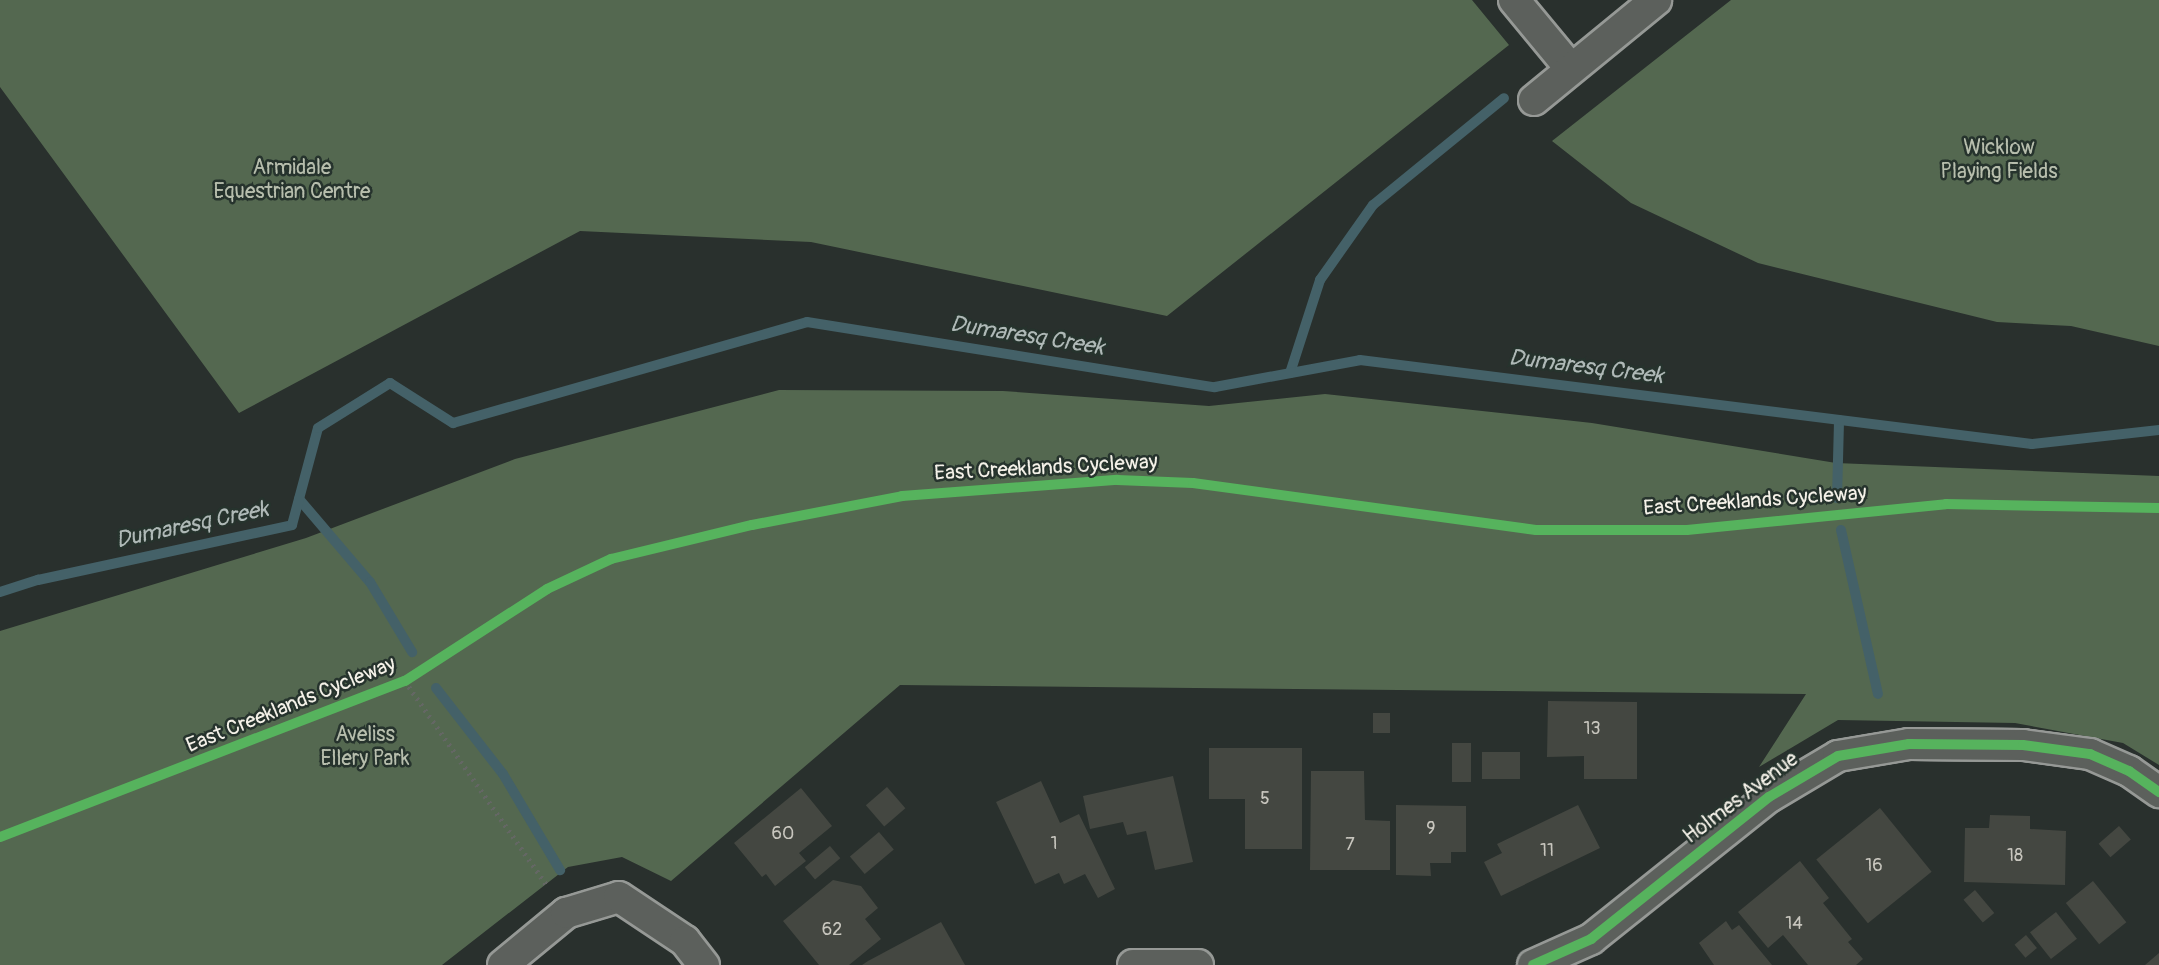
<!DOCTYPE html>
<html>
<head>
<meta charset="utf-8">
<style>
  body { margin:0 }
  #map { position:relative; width:2159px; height:965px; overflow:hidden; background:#29302d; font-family:Pangolin,sans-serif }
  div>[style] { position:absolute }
  .green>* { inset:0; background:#546850 }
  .stream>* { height:10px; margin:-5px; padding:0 5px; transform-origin:5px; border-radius:5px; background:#446168 }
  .building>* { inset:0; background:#444741; transform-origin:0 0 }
  .path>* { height:4.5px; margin-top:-2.25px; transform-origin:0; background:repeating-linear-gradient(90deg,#646764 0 2px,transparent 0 7px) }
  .roads { filter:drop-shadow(2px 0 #969996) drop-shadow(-2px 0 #969996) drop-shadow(0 2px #969996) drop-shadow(0 -2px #969996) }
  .street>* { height:30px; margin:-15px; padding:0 15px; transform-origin:15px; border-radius:15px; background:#5c605c }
  .cycleway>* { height:10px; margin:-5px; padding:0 5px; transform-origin:5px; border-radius:5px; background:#56b35d }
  span { translate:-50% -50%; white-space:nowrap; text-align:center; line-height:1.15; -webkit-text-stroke:5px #26332d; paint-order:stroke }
  .number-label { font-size:18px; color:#c8c6be }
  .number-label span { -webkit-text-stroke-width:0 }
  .park-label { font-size:21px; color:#b7bead }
  .street-label { font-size:21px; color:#f4f1e8 }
  .water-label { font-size:23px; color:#afb9b7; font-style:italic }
</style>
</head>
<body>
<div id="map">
  <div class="green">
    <div style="clip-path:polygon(0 0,1472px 0,1509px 45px,1167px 316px,811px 242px,580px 231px,239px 413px,0 87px)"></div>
    <div style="clip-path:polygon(1731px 0,2159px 0,2159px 346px,2071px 326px,1997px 322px,1758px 263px,1631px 203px,1552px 141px)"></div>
    <div style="clip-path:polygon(779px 390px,1003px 391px,1209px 406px,1325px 394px,1592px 423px,1836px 463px,2159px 476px,2159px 765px,2123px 743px,2015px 723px,1838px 720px,1759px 767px,1806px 694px,900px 685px,671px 881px,622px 857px,568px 867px,442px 965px,0 965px,0 631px,306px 538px,515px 459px)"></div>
  </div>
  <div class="stream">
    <div style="left:1290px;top:373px;width:98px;rotate:-72.1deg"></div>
    <div style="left:1320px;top:280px;width:92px;rotate:-54.8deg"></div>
    <div style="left:1373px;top:205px;width:169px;rotate:-39.2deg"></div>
    <div style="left:1837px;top:498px;width:78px;rotate:-88.5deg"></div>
    <div style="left:299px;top:499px;width:109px;rotate:49.5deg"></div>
    <div style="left:370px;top:582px;width:82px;rotate:59deg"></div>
    <div style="left:1841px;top:530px;width:168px;rotate:77.3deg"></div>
    <div style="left:0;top:592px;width:40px;rotate:-18deg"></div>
    <div style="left:38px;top:580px;width:260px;rotate:-12.2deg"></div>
    <div style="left:292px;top:525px;width:100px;rotate:-75deg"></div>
    <div style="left:318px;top:428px;width:85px;rotate:-32deg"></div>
    <div style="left:390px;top:383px;width:75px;rotate:32.4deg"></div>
    <div style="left:453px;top:423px;width:368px;rotate:-15.9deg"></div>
    <div style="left:807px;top:322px;width:413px;rotate:9.1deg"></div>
    <div style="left:1215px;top:387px;width:147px;rotate:-10.5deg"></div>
    <div style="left:1360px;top:360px;width:677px;rotate:7.13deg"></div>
    <div style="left:2032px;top:444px;width:128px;rotate:-6.3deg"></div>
    <div style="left:436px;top:688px;width:109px;rotate:52.1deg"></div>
    <div style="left:503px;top:774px;width:112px;rotate:59.3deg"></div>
  </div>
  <div class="building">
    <div style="clip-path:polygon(1548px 701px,1637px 702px,1637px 779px,1584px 779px,1584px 756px,1547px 757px)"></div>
    <div style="left:1373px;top:713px;width:17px;height:20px"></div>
    <div style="left:1452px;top:743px;width:19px;height:39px"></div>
    <div style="clip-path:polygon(1209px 748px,1302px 748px,1302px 849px,1245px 849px,1245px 799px,1209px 799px)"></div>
    <div style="left:1482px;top:752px;width:38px;height:27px"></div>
    <div style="clip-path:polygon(1311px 771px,1364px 771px,1365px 820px,1390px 821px,1390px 870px,1310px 870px)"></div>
    <div style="clip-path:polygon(1173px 776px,1193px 862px,1155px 870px,1146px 831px,1127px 835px,1123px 822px,1090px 829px,1083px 796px)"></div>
    <div style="clip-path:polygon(1041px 781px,1060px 823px,1079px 814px,1115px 889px,1098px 898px,1085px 874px,1064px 884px,1059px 873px,1035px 884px,996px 802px)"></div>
    <div style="left:887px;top:787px;width:28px;height:28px;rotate:49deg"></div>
    <div style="clip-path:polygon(801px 788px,832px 826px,799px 853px,806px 861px,775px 886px,766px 874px,762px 877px,734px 843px)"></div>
    <div style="clip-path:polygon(1396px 805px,1466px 806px,1466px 852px,1451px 852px,1451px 863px,1430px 863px,1431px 876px,1396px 875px)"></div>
    <div style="clip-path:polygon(1578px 805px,1600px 848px,1501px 896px,1484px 862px,1502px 853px,1497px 844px)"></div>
    <div style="left:1880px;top:808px;width:82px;height:82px;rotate:51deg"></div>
    <div style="clip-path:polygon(1990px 815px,2030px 816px,2030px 829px,2066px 831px,2065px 885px,1964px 882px,1965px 828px,1989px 828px)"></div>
    <div style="left:2119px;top:826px;width:18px;height:27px;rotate:49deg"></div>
    <div style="left:879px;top:832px;width:23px;height:38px;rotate:50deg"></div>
    <div style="left:830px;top:846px;width:16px;height:33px;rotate:50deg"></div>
    <div style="clip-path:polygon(1800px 861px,1829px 898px,1823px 903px,1852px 939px,1848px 942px,1863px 959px,1856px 965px,1808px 965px,1783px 935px,1768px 948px,1738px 912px)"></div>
    <div style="clip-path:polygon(833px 880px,861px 886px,878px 908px,865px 919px,881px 939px,849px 965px,819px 965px,783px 921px)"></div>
    <div style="left:2093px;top:881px;width:53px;height:35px;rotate:51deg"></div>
    <div style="left:1975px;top:890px;width:30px;height:15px;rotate:50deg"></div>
    <div style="left:2056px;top:912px;width:34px;height:33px;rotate:52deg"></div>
    <div style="clip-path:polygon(1726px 921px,1732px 930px,1739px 925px,1772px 965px,1714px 965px,1699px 943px)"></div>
    <div style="clip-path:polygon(941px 922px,965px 965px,862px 965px,868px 961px)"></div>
    <div style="left:2026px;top:935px;width:17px;height:15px;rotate:50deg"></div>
    <div style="clip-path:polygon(2159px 953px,2159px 965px,2145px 965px)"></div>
  </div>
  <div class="path">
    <div style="left:405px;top:681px;width:251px;rotate:55.2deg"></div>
  </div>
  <div class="roads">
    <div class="street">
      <div style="left:1514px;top:0;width:89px;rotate:50.4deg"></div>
      <div style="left:1534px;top:100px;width:158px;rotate:-39.3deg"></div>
      <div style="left:503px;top:965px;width:82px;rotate:-39.5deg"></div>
      <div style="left:566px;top:913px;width:55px;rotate:-16.8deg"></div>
      <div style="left:619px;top:897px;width:79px;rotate:33.7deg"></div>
      <div style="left:685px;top:941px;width:31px;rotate:52deg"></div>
      <div style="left:1133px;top:965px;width:65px"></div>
      <div style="left:1533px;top:965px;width:64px;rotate:-24.1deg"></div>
      <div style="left:1591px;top:939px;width:228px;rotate:-38.6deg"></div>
      <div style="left:1769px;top:797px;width:80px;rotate:-30.7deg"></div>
      <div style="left:1838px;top:756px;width:72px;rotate:-9.6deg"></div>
      <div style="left:1909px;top:744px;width:114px;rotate:0.5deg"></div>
      <div style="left:2023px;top:745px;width:68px;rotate:7.7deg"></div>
      <div style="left:2090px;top:754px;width:43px;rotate:23.6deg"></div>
      <div style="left:2129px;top:771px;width:37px;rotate:35deg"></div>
    </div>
  </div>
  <div class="cycleway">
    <div style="left:0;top:837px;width:434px;rotate:-21.1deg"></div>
    <div style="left:405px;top:681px;width:169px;rotate:-32.9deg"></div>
    <div style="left:547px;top:589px;width:71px;rotate:-25.1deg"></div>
    <div style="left:611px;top:559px;width:145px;rotate:-13.6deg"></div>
    <div style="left:752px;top:525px;width:153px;rotate:-10.9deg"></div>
    <div style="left:902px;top:496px;width:216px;rotate:-4.3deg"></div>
    <div style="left:1117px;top:480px;width:76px;rotate:2.3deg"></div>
    <div style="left:1193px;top:483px;width:346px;rotate:7.8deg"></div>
    <div style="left:1536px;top:530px;width:151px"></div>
    <div style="left:1687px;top:530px;width:260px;rotate:-5.7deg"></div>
    <div style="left:1946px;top:504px;width:213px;rotate:1.1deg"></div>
    <div style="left:1533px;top:965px;width:64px;rotate:-24.1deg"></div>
    <div style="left:1591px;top:939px;width:228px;rotate:-38.6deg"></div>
    <div style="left:1769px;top:797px;width:80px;rotate:-30.7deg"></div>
    <div style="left:1838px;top:756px;width:72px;rotate:-9.6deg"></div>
    <div style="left:1909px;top:744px;width:114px;rotate:0.5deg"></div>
    <div style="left:2023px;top:745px;width:68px;rotate:7.7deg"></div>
    <div style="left:2090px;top:754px;width:43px;rotate:23.6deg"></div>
    <div style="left:2129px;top:771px;width:37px;rotate:35deg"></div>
  </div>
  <div class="number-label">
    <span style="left:1592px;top:729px">13</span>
    <span style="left:1265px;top:799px">5</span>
    <span style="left:1431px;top:829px">9</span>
    <span style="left:783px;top:834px">60</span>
    <span style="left:1054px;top:844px">1</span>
    <span style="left:1350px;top:845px">7</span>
    <span style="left:1547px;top:851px">11</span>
    <span style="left:2015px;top:856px">18</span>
    <span style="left:1874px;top:866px">16</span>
    <span style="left:1794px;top:924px">14</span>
    <span style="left:832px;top:930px">62</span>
  </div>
  <div class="park-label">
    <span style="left:1999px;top:160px">Wicklow<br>Playing Fields</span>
    <span style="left:292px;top:180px">Armidale<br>Equestrian Centre</span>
    <span style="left:365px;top:747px">Aveliss<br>Ellery Park</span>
  </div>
  <div class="street-label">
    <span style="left:1046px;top:468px;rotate:-3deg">East Creeklands Cycleway</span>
    <span style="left:1755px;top:501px;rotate:-4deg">East Creeklands Cycleway</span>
    <span style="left:291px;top:705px;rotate:-22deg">East Creeklands Cycleway</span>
    <span style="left:1741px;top:798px;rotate:-37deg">Holmes Avenue</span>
  </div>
  <div class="water-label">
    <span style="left:1027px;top:336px;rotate:9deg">Dumaresq Creek</span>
    <span style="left:1586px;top:367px;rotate:7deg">Dumaresq Creek</span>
    <span style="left:192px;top:525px;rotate:-12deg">Dumaresq Creek</span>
  </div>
</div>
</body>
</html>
